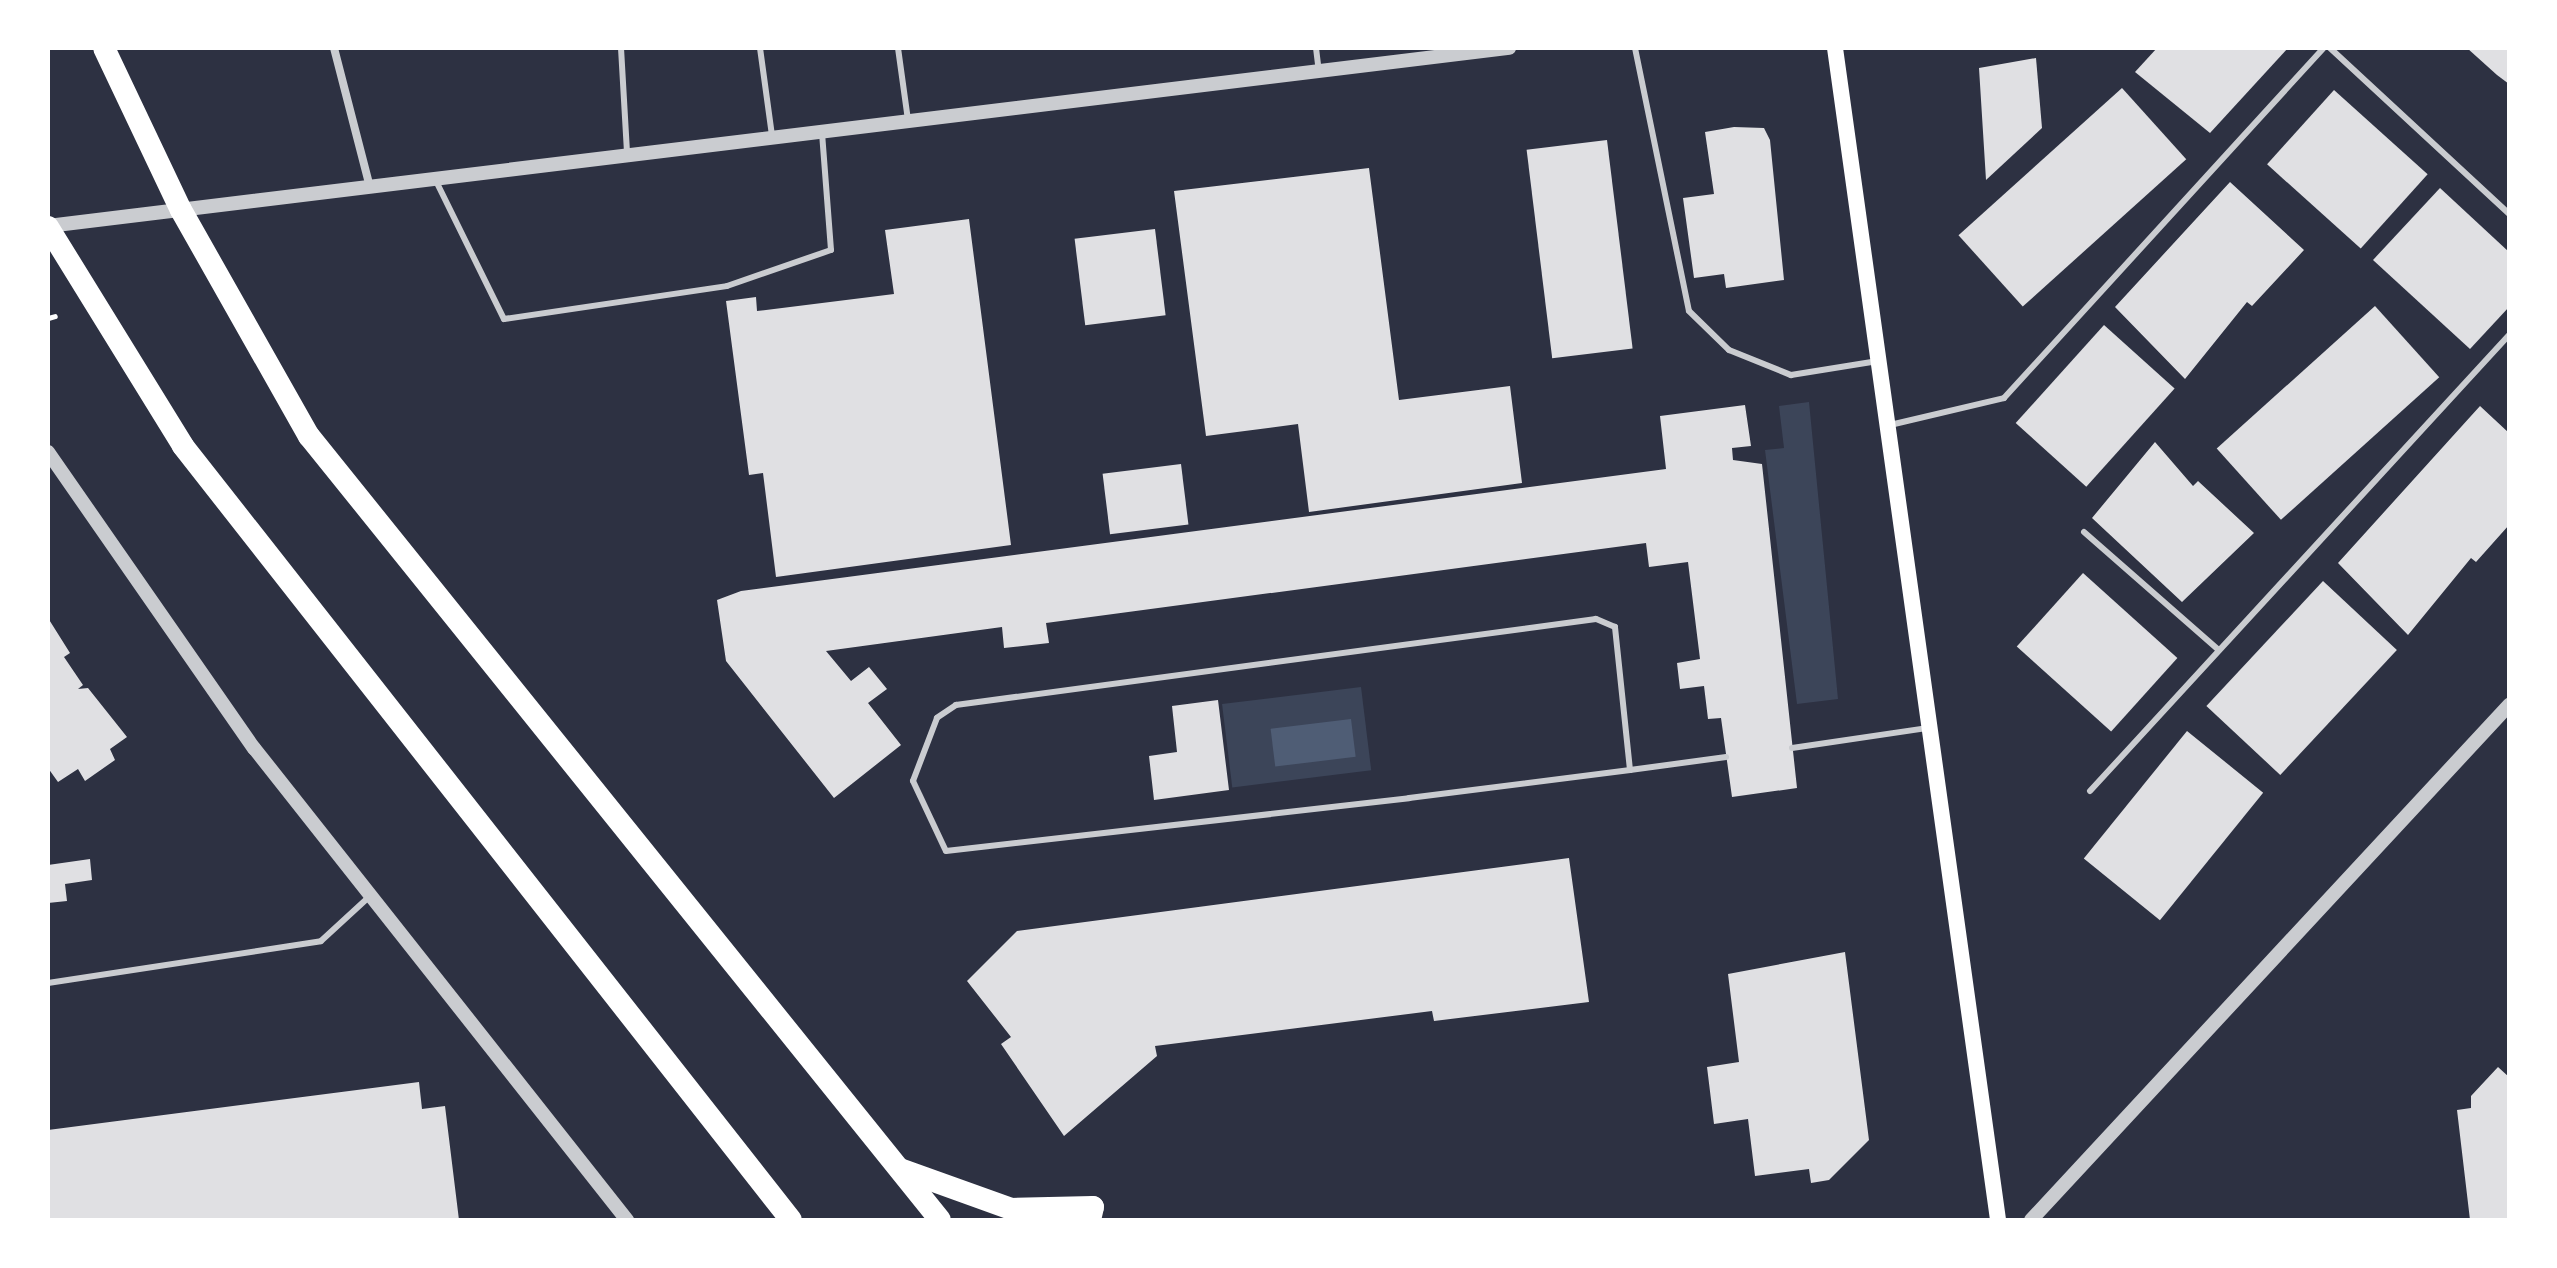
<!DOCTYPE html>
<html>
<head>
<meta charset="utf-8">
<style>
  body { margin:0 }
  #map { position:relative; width:2557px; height:1268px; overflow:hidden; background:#2d3142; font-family:Cabin,sans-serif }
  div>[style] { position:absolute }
  .green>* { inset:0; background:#3c4559; transform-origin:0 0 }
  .water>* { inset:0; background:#4f5d75; transform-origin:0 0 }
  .building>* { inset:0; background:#e0e0e3; transform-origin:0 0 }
  .path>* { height:5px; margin:-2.5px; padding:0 2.5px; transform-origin:2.5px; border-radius:2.5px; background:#fff }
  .service>* { height:6px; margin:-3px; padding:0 3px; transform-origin:3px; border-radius:3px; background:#caccd0 }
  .minor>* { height:8px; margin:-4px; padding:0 4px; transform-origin:4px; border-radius:4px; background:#caccd0 }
  .tertiary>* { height:14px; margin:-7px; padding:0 7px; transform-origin:7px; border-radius:7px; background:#caccd0 }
  .secondary>* { height:16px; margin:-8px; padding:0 8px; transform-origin:8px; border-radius:8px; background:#fff }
  .trunk>* { height:22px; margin:-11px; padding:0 11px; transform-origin:11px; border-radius:11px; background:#fff }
  span { translate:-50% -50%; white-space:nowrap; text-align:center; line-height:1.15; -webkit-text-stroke:6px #fff; paint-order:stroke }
  .frame { position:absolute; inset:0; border:50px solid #fff; pointer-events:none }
</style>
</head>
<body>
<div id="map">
  <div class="green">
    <div style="clip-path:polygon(1809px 402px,1838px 699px,1797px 704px,1765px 450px,1784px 448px,1779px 406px)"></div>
    <div style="left:1361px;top:687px;width:84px;height:140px;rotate:83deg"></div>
  </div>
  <div class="water">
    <div style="left:1351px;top:719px;width:38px;height:81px;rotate:83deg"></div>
  </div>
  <div class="building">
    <div style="clip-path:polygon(2157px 48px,2288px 48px,2210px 133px,2135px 72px)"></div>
    <div style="clip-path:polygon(2467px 48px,2509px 48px,2509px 84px,2497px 75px)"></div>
    <div style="clip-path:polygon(2036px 58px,2042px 128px,1986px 180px,1979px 68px)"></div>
    <div style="left:2122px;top:88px;width:96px;height:220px;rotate:48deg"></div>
    <div style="left:2334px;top:90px;width:126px;height:100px;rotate:42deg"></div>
    <div style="clip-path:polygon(1734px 127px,1764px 128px,1770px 140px,1784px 280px,1726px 288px,1724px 274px,1694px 278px,1683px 198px,1714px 194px,1705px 132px)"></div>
    <div style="left:1607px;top:140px;width:210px;height:81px;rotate:83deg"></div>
    <div style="clip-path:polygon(1369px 168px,1399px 400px,1510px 386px,1522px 483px,1309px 512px,1298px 424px,1206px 436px,1174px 191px)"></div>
    <div style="clip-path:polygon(2230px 182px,2304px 250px,2252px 306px,2247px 302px,2185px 379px,2115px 307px)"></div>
    <div style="clip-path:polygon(2440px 188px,2509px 252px,2509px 307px,2470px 349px,2373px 260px)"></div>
    <div style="clip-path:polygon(969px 219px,1011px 545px,776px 577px,763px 473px,749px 475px,726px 301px,756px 297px,757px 311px,894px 294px,885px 230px)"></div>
    <div style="left:1155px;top:229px;width:87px;height:81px;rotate:83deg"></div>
    <div style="left:2375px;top:306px;width:96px;height:213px;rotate:48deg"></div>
    <div style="left:2104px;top:325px;width:95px;height:132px;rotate:42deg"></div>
    <div style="clip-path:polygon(1745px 405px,1751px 446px,1732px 448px,1733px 460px,1762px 464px,1797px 788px,1732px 797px,1721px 718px,1708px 719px,1704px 686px,1680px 689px,1677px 663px,1700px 659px,1688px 562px,1649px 567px,1646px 543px,1046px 623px,1049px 643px,1004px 648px,1002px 627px,826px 651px,851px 681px,869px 667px,887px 689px,868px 703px,901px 745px,834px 798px,726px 661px,717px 600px,741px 591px,1666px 469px,1660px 416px)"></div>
    <div style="clip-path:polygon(2480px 406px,2509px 433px,2509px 525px,2476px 562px,2471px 558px,2408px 635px,2338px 563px)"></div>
    <div style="clip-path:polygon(2155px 442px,2193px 486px,2198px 481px,2254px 533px,2182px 602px,2092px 518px)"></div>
    <div style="left:1181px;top:464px;width:61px;height:79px;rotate:83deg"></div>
    <div style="left:2083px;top:573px;width:127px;height:99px;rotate:42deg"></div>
    <div style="left:2323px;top:581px;width:101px;height:171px;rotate:43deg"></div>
    <div style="clip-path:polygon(48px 618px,70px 653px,64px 657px,83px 685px,78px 689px,88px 688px,127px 737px,110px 749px,115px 760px,85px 781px,78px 769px,58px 782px,48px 768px)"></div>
    <div style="clip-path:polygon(1218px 700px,1229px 790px,1154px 800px,1149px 756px,1177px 752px,1172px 706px)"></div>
    <div style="left:2187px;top:731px;width:98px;height:164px;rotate:39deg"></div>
    <div style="clip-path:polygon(1569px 858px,1589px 1002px,1434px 1021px,1432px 1011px,1155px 1046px,1157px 1056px,1064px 1136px,1001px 1044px,1011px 1037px,967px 981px,1017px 931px)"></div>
    <div style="clip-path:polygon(90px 859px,92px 880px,65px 884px,67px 901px,48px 903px,48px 865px)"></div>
    <div style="clip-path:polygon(1845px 952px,1869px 1140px,1829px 1180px,1811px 1183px,1809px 1169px,1755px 1176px,1748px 1119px,1714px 1124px,1707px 1067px,1739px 1062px,1728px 974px)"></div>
    <div style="clip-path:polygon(2498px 1067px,2509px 1077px,2509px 1220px,2470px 1220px,2457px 1110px,2471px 1108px,2471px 1096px)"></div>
    <div style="clip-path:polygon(419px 1082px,422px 1109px,445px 1106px,459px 1220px,48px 1220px,48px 1130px)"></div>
  </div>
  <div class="path">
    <div style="left:48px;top:318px;width:7px;rotate:-16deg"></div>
  </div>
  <div class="service">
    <div style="left:621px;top:48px;width:105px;rotate:86.7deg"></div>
    <div style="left:760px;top:48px;width:89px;rotate:82.2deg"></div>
    <div style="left:898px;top:48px;width:73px;rotate:82.1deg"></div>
    <div style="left:1316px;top:48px;width:23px;rotate:83deg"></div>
    <div style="left:1635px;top:48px;width:268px;rotate:78.4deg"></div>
    <div style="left:1689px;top:311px;width:56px;rotate:44.3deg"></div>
    <div style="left:1729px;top:350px;width:67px;rotate:22deg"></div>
    <div style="left:1791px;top:375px;width:88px;rotate:-9.1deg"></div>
    <div style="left:2330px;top:48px;width:244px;rotate:42.8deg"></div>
    <div style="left:436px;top:181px;width:154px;rotate:63.8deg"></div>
    <div style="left:504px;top:319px;width:225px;rotate:-8.4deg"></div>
    <div style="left:727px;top:286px;width:110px;rotate:-19.1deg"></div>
    <div style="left:831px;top:250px;width:118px;rotate:-94.4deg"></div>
    <div style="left:1890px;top:425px;width:117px;rotate:-13.3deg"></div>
    <div style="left:2004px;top:398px;width:474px;rotate:-47.6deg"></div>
    <div style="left:2084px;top:532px;width:179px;rotate:41.2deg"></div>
    <div style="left:1792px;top:748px;width:136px;rotate:-8.4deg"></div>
    <div style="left:1630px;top:770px;width:144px;rotate:-96deg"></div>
    <div style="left:1615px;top:627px;width:21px;rotate:-157deg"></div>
    <div style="left:1596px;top:619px;width:646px;rotate:172.35deg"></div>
    <div style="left:956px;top:705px;width:23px;rotate:146deg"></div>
    <div style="left:937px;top:718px;width:67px;rotate:110.9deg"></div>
    <div style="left:913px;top:781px;width:77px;rotate:64.8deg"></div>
    <div style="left:946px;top:851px;width:466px;rotate:-6.5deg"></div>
    <div style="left:1409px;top:798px;width:223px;rotate:-7.2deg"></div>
    <div style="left:1630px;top:770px;width:97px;rotate:-7.7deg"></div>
    <div style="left:2090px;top:791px;width:619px;rotate:-47.42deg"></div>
    <div style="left:48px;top:983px;width:276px;rotate:-8.7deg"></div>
    <div style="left:321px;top:941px;width:68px;rotate:-42.6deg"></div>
  </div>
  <div class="minor">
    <div style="left:334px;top:48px;width:144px;rotate:75.5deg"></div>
  </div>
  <div class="tertiary">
    <div style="left:48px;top:226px;width:1472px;rotate:-6.95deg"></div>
    <div style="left:48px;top:452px;width:361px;rotate:55.2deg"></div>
    <div style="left:254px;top:748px;width:602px;rotate:51.68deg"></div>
    <div style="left:2031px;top:1220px;width:703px;rotate:-47.13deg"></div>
  </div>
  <div class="secondary">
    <div style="left:1835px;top:48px;width:1183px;rotate:82.08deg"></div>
  </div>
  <div class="trunk">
    <div style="left:104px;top:48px;width:179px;rotate:64.6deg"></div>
    <div style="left:181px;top:210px;width:260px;rotate:60.5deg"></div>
    <div style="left:309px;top:436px;width:1006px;rotate:51.17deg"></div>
    <div style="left:48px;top:227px;width:257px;rotate:58.3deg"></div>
    <div style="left:183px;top:446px;width:984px;rotate:51.85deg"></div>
    <div style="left:900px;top:1169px;width:118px;rotate:19.8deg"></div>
    <div style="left:1011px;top:1209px;width:82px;rotate:-1.4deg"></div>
    <div style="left:1093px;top:1207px;width:13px;rotate:103deg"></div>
  </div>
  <div class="frame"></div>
</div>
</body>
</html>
